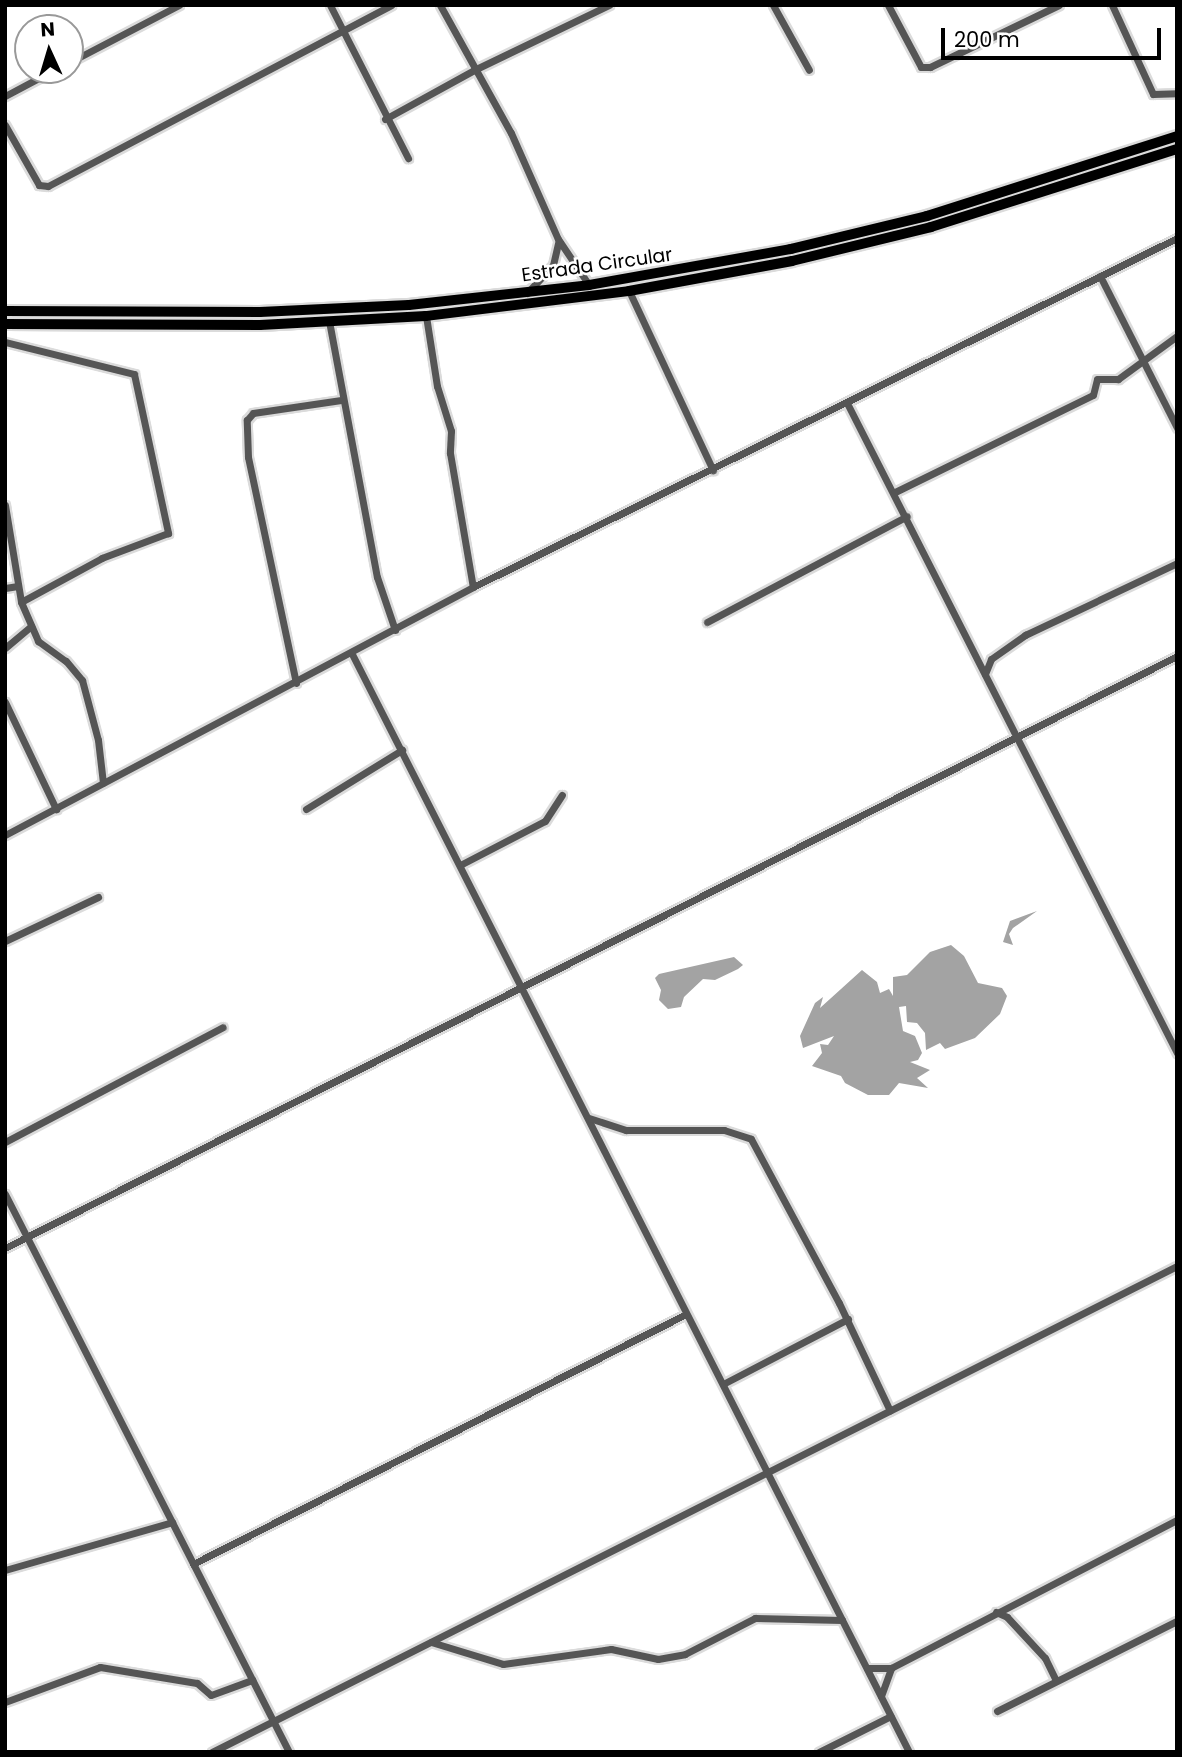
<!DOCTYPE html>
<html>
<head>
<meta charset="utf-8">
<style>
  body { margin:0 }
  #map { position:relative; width:1182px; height:1757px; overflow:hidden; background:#fff; font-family:Poppins,sans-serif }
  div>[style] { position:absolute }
  .water>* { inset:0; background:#a3a3a3 }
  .roads { filter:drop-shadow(2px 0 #dbdbdb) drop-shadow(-2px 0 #dbdbdb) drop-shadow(0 2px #dbdbdb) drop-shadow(0 -2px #dbdbdb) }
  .minor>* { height:7px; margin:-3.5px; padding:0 3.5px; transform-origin:3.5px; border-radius:3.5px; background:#555 }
  .major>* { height:10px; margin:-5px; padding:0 5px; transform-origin:5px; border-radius:5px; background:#000 }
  span { translate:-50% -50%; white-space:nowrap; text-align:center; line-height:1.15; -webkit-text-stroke:5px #fff; paint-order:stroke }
  .street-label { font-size:19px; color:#000 }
  .frame { position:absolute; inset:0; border:7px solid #000; pointer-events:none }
  .north { position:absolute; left:14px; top:14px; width:70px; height:70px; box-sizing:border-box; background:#fff; border:2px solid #999; border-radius:50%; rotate:356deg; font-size:19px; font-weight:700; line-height:28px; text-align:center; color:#000 }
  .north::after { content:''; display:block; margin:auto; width:24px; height:32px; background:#000; clip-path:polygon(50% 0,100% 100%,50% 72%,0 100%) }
  .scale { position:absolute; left:941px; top:28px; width:220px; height:32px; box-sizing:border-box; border:4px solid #000; border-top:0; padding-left:9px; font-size:21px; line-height:24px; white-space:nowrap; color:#000; -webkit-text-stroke:5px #fff; paint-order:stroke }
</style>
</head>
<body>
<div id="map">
  <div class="water">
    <div style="clip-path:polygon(1037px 911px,1013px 928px,1009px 934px,1013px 945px,1003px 942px,1010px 921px)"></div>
    <div style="clip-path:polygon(951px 945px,964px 956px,978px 983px,1002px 988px,1007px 996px,1000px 1014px,975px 1038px,945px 1049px,940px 1043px,926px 1050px,925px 1033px,917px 1023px,907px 1022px,906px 1006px,899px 1007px,903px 1031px,915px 1036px,922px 1053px,918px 1060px,910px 1062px,930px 1070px,917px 1078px,928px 1088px,899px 1083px,889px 1095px,868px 1095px,845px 1083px,841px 1076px,812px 1066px,822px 1053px,820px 1044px,828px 1045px,834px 1036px,803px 1048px,800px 1036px,815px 1003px,823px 997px,820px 1008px,862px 970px,877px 982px,880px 993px,889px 989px,893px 996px,893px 977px,907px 975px,930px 952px)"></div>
    <div style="clip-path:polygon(734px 957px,743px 965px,738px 969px,715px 980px,703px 979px,684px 997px,681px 1007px,668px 1009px,659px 1000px,661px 990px,655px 978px,659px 974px)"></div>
  </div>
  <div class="roads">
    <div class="minor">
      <div style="left:330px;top:5px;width:172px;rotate:63deg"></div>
      <div style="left:440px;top:5px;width:146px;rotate:61deg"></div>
      <div style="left:511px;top:133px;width:116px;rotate:66.1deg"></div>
      <div style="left:558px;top:239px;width:55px;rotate:56deg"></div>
      <div style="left:773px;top:5px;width:74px;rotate:61deg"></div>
      <div style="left:888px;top:5px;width:70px;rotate:62deg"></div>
      <div style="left:921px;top:67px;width:9px"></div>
      <div style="left:930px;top:67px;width:143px;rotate:-25.7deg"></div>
      <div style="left:1112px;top:5px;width:98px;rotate:65.3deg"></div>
      <div style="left:1153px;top:94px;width:24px;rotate:-2deg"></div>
      <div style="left:70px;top:62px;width:123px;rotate:-27.6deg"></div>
      <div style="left:5px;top:96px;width:55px;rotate:-28deg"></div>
      <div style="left:385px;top:119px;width:102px;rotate:-28.8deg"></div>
      <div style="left:474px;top:70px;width:150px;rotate:-25.7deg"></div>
      <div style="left:5px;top:125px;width:69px;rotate:60.5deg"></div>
      <div style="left:39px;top:185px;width:9px;rotate:6deg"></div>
      <div style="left:48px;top:186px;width:388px;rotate:-27.8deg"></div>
      <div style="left:1100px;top:276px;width:170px;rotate:63.1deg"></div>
      <div style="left:629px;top:291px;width:198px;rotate:64.9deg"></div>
      <div style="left:527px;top:293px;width:38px;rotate:-47deg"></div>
      <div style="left:553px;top:265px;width:23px;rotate:-77deg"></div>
      <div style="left:426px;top:316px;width:71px;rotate:81.1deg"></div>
      <div style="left:437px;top:386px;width:47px;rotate:72.7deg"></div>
      <div style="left:451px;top:431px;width:22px;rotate:93deg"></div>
      <div style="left:450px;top:453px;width:136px;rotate:80.3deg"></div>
      <div style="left:329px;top:321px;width:260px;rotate:79.4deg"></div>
      <div style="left:377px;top:577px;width:56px;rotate:71.2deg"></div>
      <div style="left:5px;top:342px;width:133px;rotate:13.9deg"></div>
      <div style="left:134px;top:374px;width:163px;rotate:77.9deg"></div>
      <div style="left:168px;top:533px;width:71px;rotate:159.3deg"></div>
      <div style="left:102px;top:558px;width:92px;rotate:151.5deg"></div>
      <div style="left:848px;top:405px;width:727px;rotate:63.08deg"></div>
      <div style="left:895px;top:492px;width:220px;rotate:-26.1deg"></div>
      <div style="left:1093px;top:395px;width:16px;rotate:-76deg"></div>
      <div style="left:1097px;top:379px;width:21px"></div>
      <div style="left:1118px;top:379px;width:73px;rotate:-36.1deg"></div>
      <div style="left:5px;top:505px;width:98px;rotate:80.6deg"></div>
      <div style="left:21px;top:602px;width:43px;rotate:66.4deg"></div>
      <div style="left:38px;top:641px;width:34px;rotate:36deg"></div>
      <div style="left:66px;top:661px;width:25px;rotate:50deg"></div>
      <div style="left:82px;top:680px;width:62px;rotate:75.1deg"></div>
      <div style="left:98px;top:740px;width:43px;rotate:83.4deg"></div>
      <div style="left:5px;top:588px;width:13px;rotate:-9deg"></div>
      <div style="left:707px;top:622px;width:226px;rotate:-27.9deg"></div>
      <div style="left:5px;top:648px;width:34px;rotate:-40deg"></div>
      <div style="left:352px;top:654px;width:1231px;rotate:63.1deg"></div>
      <div style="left:985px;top:674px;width:16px;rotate:-68deg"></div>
      <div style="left:991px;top:659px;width:42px;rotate:-35.2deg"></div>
      <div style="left:1025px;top:635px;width:168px;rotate:-25.3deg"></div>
      <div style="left:296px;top:683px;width:231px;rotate:-102deg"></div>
      <div style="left:248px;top:457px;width:37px;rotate:-92deg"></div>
      <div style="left:247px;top:420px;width:9px;rotate:-49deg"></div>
      <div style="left:253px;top:413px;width:89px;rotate:-8.4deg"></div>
      <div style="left:5px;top:702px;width:119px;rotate:64.5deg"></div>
      <div style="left:306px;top:809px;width:113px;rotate:-31.6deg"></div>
      <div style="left:5px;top:835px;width:530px;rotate:-27.92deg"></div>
      <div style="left:473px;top:587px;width:786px;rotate:-26.37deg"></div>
      <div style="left:462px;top:864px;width:93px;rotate:-27.4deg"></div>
      <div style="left:545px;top:821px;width:31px;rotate:-57deg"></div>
      <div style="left:5px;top:941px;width:103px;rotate:-25.3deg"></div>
      <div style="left:589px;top:1118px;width:39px;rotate:18deg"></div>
      <div style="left:626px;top:1130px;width:98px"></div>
      <div style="left:724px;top:1130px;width:28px;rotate:18deg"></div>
      <div style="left:751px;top:1139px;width:186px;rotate:61.8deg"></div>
      <div style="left:839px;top:1303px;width:119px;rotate:64.7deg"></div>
      <div style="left:5px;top:1142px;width:246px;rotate:-27.8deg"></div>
      <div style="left:5px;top:1194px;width:626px;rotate:63.03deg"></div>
      <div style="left:5px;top:1248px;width:1313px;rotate:-26.8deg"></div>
      <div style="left:723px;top:1384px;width:141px;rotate:-27.5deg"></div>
      <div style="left:193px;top:1564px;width:553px;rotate:-26.89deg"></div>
      <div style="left:5px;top:1570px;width:174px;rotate:-16deg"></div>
      <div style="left:996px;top:1612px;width:12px;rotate:24deg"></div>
      <div style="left:1007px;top:1617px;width:56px;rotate:47.2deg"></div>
      <div style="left:1045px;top:1658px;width:25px;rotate:64deg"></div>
      <div style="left:431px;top:1642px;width:75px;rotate:17deg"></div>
      <div style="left:503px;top:1664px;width:109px;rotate:-7.9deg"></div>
      <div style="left:611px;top:1649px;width:48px;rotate:12deg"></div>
      <div style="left:658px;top:1659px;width:27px;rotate:-10deg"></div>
      <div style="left:685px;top:1654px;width:79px;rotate:-27.2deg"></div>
      <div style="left:755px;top:1618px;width:87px;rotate:1.3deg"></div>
      <div style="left:867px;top:1668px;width:24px"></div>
      <div style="left:891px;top:1668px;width:322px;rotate:-27.4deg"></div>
      <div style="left:881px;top:1696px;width:30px;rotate:-70deg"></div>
      <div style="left:5px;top:1702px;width:101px;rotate:-20.2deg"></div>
      <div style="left:100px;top:1667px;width:98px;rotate:9.4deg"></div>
      <div style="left:197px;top:1683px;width:18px;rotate:41deg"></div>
      <div style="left:211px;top:1695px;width:44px;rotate:-20.1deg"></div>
      <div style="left:997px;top:1711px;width:201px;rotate:-26.6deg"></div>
      <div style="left:212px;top:1752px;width:1080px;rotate:-26.73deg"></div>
      <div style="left:819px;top:1752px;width:80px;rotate:-26.6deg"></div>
    </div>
    <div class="major">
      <div style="left:5px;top:311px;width:255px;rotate:0.2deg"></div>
      <div style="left:260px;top:312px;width:149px;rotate:-2.7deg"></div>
      <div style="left:409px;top:305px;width:181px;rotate:-6.3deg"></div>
      <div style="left:589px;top:285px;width:205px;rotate:-10.1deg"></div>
      <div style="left:791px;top:249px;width:140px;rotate:-13.6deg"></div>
      <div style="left:927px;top:216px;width:262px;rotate:-17.7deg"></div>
      <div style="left:5px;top:324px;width:255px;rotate:0.2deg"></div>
      <div style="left:260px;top:325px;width:166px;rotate:-3.1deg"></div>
      <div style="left:426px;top:316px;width:205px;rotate:-7deg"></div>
      <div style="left:629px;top:291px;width:166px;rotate:-10.4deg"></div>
      <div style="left:792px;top:261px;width:143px;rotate:-13.7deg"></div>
      <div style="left:931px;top:227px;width:258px;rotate:-17.6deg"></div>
    </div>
  </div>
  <div class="street-label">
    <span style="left:597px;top:265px;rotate:-8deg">Estrada Circular</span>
  </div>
  <div class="frame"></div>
  <div class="north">N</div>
  <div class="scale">200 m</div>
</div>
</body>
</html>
